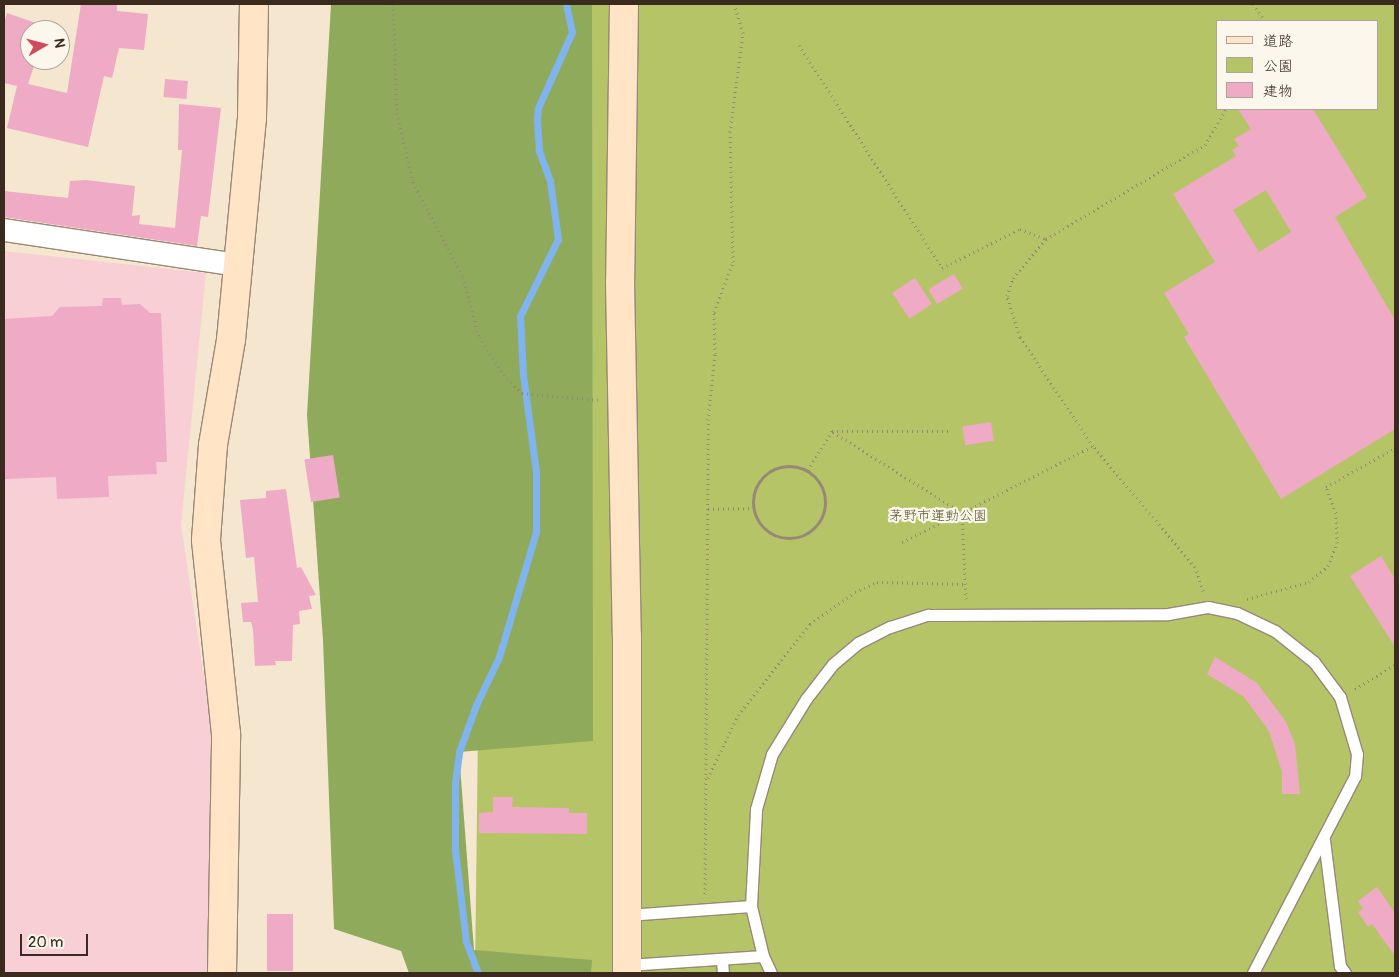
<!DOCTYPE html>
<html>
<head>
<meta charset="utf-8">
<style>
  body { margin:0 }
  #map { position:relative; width:1399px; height:977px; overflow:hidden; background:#f5e7cf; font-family:Pangolin,"Klee One",sans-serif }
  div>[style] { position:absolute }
  .built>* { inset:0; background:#f7cfd4 }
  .green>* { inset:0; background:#b5c467 }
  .forest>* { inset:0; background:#90aa5c }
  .stream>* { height:7px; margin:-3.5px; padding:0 3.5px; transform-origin:3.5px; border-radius:3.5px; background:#80b4ee }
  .building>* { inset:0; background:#efaac5; transform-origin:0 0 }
  .path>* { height:3px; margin-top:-1.5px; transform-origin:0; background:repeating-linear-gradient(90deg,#988876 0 1px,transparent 0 5px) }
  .path>.ring { margin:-1.5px; padding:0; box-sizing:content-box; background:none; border:3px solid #988876; border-radius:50% }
  .roads { filter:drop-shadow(1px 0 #988876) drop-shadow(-1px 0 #988876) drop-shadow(0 1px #988876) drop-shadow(0 -1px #988876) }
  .lane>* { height:11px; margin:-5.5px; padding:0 5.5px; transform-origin:5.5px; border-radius:5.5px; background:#fff }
  .street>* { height:22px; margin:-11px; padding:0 11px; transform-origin:11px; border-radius:11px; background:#fff }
  .secondary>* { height:28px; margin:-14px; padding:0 14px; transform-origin:14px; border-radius:14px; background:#ffe4c6 }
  span { translate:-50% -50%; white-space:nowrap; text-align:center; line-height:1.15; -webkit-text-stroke:4.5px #fbf7ec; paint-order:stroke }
  .park-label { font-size:14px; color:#605834 }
  .frame { position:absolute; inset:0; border:5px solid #3b2a1e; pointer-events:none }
  .legend { position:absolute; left:1216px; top:20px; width:162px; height:90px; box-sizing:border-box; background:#fbf7ec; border:1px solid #aea59a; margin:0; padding:6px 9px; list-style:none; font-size:15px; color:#3b2a1e }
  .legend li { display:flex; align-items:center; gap:10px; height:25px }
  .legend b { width:25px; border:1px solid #aea59a }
  .north { position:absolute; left:20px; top:20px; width:50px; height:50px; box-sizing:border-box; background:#fbf7ec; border:1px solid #aea59a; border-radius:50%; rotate:82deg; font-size:14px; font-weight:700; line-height:20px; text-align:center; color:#3b2a1e }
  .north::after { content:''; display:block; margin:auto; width:18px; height:22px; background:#d1495b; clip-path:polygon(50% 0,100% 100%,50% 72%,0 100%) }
  .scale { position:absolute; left:20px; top:934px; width:68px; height:22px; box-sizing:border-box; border:2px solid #3b2a1e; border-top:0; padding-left:6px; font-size:15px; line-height:18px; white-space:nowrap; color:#3b2a1e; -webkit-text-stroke:4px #fbf7ec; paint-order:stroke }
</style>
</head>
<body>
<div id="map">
  <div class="built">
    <div style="clip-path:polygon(4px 251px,206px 273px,181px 525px,211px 723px,213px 973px,4px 973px)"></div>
  </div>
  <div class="green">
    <div style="clip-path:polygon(evenodd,487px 4px,1395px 4px,1395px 973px,475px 973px,487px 4px,1218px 21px,1378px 21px,1378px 109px,1218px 109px,1218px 21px)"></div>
  </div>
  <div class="forest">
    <div style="clip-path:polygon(331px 4px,592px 4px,593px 741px,459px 752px,474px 950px,592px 960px,591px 973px,409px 973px,401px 951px,334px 929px,323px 640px,307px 415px)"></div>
  </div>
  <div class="stream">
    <div style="left:478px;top:973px;width:34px;rotate:-111deg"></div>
    <div style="left:466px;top:941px;width:92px;rotate:-96.9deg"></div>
    <div style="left:455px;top:850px;width:68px;rotate:-90deg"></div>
    <div style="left:455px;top:782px;width:30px;rotate:-82deg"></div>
    <div style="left:459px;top:752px;width:50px;rotate:-70.1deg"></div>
    <div style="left:476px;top:705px;width:53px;rotate:-64.4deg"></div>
    <div style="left:499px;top:657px;width:130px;rotate:-73.5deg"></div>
    <div style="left:536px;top:532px;width:60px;rotate:-90deg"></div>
    <div style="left:536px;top:472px;width:98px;rotate:-97.6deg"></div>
    <div style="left:523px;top:375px;width:59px;rotate:-92.9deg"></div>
    <div style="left:520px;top:316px;width:86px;rotate:-63.7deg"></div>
    <div style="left:558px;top:239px;width:59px;rotate:-97.9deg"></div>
    <div style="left:550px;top:181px;width:33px;rotate:-110deg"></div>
    <div style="left:539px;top:150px;width:31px;rotate:-94deg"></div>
    <div style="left:537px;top:119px;width:11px;rotate:-85deg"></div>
    <div style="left:538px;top:108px;width:83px;rotate:-65.9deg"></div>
    <div style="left:572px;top:32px;width:29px;rotate:-102deg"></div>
  </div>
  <div class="building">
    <div style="clip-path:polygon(81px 4px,117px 4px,117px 11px,148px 14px,144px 50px,119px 48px,112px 78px,104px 76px,88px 147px,7px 128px,17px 86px,4px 83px,4px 24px,7px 13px,36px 23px,34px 30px,30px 30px,24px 60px,36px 60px,28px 84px,67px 93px)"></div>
    <div style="left:165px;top:79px;width:23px;height:18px;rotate:5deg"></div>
    <div style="clip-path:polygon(179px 104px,221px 108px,208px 217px,201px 216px,197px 246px,4px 217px,4px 191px,68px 198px,70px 181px,86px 180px,135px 186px,132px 216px,140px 215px,139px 224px,175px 228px,182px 150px,178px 150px)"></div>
    <div style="clip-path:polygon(evenodd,1238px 109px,1313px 109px,1367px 197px,1335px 217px,1395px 320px,1395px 429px,1281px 499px,1184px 337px,1189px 334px,1164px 293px,1215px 262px,1173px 194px,1236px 156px,1232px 150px,1239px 146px,1234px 139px,1251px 129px,1238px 109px,1266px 190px,1291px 232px,1259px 252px,1233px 210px,1266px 190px)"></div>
    <div style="left:954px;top:274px;width:17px;height:30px;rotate:59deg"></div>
    <div style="left:915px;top:278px;width:31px;height:27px;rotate:57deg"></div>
    <div style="clip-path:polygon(103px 298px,121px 298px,122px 305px,140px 304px,150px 313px,161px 313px,167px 462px,156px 462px,157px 474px,108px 476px,109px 497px,57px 499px,56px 477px,4px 479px,4px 319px,52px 316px,60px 307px,102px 306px)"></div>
    <div style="left:991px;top:422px;width:19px;height:29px;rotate:81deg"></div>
    <div style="left:333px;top:455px;width:43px;height:29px;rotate:81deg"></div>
    <div style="clip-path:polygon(286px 489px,297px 568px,301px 567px,316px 595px,309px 596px,312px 609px,299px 611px,300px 624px,293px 625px,292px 661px,275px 661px,276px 665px,255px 666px,253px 630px,251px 622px,243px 622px,241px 603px,258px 602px,254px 557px,246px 558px,240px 500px,266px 498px,266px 491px)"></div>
    <div style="clip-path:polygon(1381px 556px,1395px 579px,1395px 647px,1350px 576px)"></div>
    <div style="clip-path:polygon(1215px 657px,1257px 683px,1286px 722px,1295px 744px,1300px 794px,1282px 794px,1282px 772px,1269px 731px,1244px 697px,1207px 674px)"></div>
    <div style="clip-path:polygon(493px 797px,513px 797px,512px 807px,569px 808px,569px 813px,587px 813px,587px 834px,479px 833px,479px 813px,493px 812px)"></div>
    <div style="clip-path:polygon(1377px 887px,1395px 913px,1395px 956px,1372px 924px,1368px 927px,1358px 912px,1363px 909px,1358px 901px)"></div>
    <div style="left:267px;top:914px;width:26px;height:57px"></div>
  </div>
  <div class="path">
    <div style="left:393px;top:4px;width:109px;rotate:87.9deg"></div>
    <div style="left:397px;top:113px;width:71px;rotate:76.9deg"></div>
    <div style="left:413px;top:182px;width:107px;rotate:62.2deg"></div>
    <div style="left:463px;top:277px;width:62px;rotate:75.1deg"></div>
    <div style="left:479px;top:337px;width:50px;rotate:56.3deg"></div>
    <div style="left:507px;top:379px;width:21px;rotate:43deg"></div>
    <div style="left:522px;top:393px;width:76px;rotate:5.3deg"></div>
    <div style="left:1253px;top:4px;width:21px;rotate:55deg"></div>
    <div style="left:799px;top:45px;width:265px;rotate:57.3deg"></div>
    <div style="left:942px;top:268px;width:87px;rotate:-26.6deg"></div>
    <div style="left:1020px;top:229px;width:28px;rotate:21deg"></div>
    <div style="left:833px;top:432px;width:152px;rotate:32.1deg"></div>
    <div class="ring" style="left:753px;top:466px;width:69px;height:69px"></div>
    <div style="left:808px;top:470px;width:46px;rotate:-58.4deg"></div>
    <div style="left:832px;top:431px;width:120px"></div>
    <div style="left:708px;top:509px;width:47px;rotate:-1.2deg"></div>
    <div style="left:902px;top:542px;width:66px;rotate:-26.2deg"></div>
    <div style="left:1203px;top:591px;width:25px;rotate:-108deg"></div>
    <div style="left:1195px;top:567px;width:158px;rotate:-130.1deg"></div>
    <div style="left:1093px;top:446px;width:131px;rotate:-123.8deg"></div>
    <div style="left:1020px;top:337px;width:43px;rotate:-107.6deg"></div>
    <div style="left:1007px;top:296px;width:19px;rotate:-72deg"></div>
    <div style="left:1013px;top:278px;width:51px;rotate:-49.8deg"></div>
    <div style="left:1046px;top:239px;width:185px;rotate:-30.6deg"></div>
    <div style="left:1205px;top:145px;width:42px;rotate:-59.7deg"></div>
    <div style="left:966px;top:599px;width:86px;rotate:-92.7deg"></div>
    <div style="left:962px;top:513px;width:147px;rotate:-27.1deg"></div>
    <div style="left:1247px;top:599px;width:64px;rotate:-15.3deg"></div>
    <div style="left:1309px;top:582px;width:25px;rotate:-40deg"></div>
    <div style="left:1328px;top:566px;width:25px;rotate:-69deg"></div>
    <div style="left:1337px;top:543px;width:30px;rotate:-92deg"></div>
    <div style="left:1336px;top:513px;width:28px;rotate:-111deg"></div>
    <div style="left:1326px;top:487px;width:79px;rotate:-29.5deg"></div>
    <div style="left:1355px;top:689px;width:47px;rotate:-31deg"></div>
    <div style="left:708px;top:778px;width:70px;rotate:-64.5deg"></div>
    <div style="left:738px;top:715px;width:116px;rotate:-51.6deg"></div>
    <div style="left:810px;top:624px;width:55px;rotate:-35.4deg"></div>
    <div style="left:855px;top:592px;width:24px;rotate:-24deg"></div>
    <div style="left:877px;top:582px;width:88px;rotate:1.3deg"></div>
    <div style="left:705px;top:894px;width:474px;rotate:-89.6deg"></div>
    <div style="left:708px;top:420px;width:66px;rotate:-83.9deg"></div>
    <div style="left:715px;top:354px;width:42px;rotate:-91.4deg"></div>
    <div style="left:714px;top:312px;width:53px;rotate:-69.2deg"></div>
    <div style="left:733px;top:262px;width:130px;rotate:-91.3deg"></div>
    <div style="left:730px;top:132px;width:100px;rotate:-82.5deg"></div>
    <div style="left:743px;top:33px;width:30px;rotate:-107deg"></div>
  </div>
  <div class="roads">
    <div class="lane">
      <div style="left:1324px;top:840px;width:127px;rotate:82.8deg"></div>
      <div style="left:1340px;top:966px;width:9px;rotate:54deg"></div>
      <div style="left:627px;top:915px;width:124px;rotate:-4.2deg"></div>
      <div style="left:722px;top:960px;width:13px;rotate:86deg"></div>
      <div style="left:627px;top:965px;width:136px;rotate:-3.8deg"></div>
      <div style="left:771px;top:973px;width:19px;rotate:-115deg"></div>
      <div style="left:763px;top:956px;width:51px;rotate:-103.5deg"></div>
      <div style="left:751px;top:906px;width:97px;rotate:-87deg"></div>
      <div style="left:756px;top:809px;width:57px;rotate:-73.8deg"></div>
      <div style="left:772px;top:754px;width:65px;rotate:-58.3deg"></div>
      <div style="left:806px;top:699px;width:44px;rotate:-52.4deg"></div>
      <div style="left:833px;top:664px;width:33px;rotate:-40deg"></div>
      <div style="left:858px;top:643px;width:36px;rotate:-27deg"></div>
      <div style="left:890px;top:627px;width:40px;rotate:-18deg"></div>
      <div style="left:928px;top:615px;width:240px;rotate:-0.2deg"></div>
      <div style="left:1168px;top:614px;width:41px;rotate:-9.9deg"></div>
      <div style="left:1208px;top:607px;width:30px;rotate:12deg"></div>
      <div style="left:1237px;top:613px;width:42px;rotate:25.3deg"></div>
      <div style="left:1275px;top:631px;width:50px;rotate:38.5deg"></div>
      <div style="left:1314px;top:662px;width:44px;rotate:53.4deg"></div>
      <div style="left:1340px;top:697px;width:59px;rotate:73.4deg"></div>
      <div style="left:1357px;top:754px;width:22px;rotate:95deg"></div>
      <div style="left:1355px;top:776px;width:222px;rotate:117.4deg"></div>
    </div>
    <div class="street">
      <div style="left:4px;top:230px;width:236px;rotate:8.5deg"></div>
    </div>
    <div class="secondary">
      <div style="left:624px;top:4px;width:278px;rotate:90.8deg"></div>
      <div style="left:620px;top:282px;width:354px;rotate:88.9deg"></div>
      <div style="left:627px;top:636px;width:337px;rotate:90deg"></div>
      <div style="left:222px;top:973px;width:239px;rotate:-89deg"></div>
      <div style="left:226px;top:734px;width:195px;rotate:-95.9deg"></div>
      <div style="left:206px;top:540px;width:95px;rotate:-85.8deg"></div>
      <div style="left:213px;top:445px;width:107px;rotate:-80.3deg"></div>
      <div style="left:231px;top:340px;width:224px;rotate:-84.6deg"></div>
      <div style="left:252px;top:117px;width:113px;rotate:-89deg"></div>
    </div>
  </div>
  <div class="park-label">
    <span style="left:938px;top:516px">茅野市運動公園</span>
  </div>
  <div class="frame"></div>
  <ul class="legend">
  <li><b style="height:6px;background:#ffe4c6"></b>道路</li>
  <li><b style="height:14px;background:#b5c467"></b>公園</li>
  <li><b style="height:14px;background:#efaac5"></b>建物</li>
  </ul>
  <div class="north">N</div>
  <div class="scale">20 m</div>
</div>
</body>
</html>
